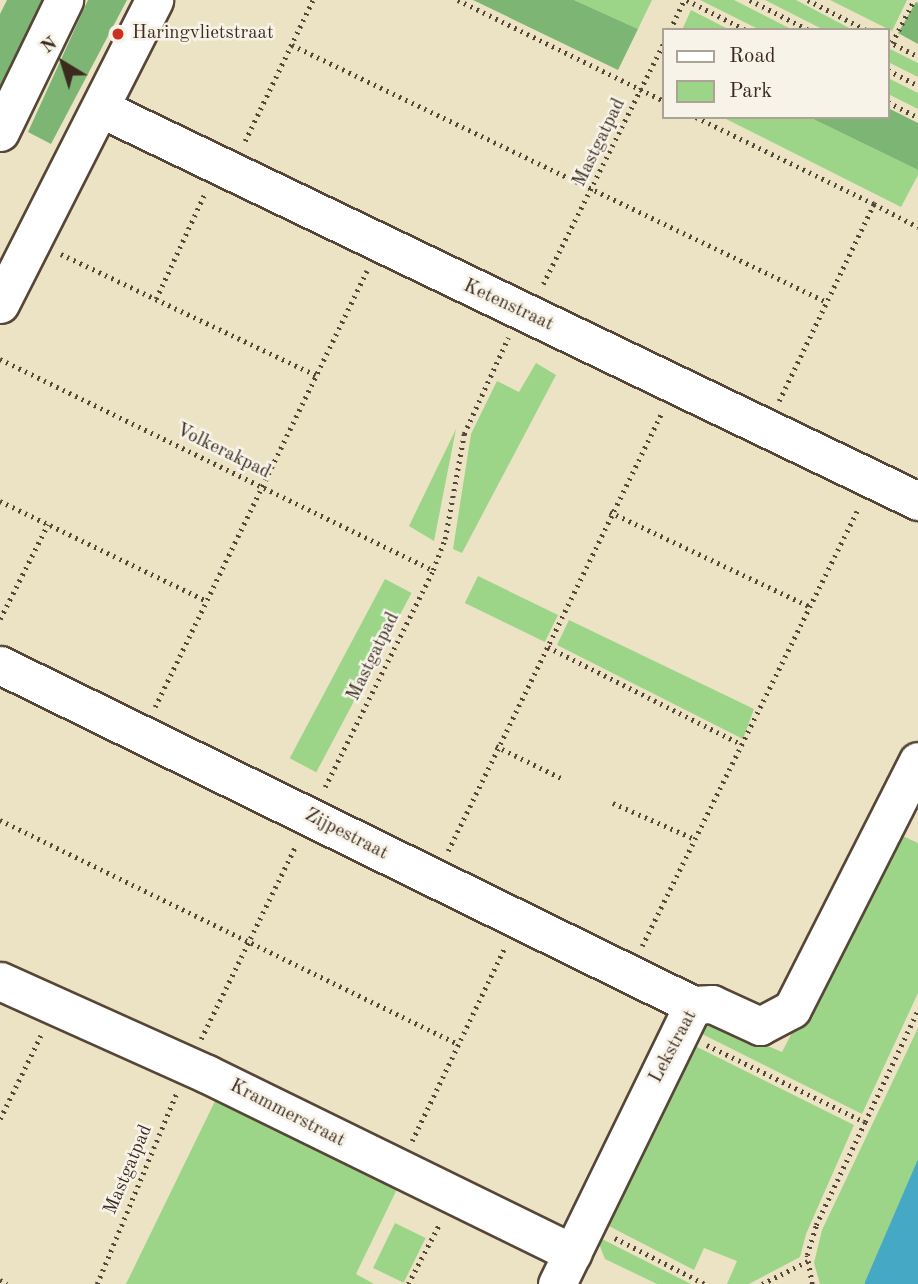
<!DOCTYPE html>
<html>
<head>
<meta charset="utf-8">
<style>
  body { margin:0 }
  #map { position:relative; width:918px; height:1284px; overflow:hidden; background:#ece3c4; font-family:"Old Standard TT",serif }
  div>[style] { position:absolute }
  .green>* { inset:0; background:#9cd588; transform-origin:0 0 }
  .forest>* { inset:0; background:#7db674 }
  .water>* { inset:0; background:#45a9c5 }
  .path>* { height:4.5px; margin-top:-2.25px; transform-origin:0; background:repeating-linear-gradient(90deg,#564637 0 2px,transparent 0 7px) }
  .roads { filter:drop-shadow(2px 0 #564637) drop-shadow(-2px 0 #564637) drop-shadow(0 2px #564637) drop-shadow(0 -2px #564637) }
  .minor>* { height:37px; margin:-18.5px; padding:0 18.5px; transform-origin:18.5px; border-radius:18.5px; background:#fff }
  .dots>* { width:19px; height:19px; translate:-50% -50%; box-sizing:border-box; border:4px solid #f7f3e8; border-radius:50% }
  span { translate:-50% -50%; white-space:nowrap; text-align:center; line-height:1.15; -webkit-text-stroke:5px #f7f3e8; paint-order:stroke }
  .poi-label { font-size:19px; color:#3b2a1e }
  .left { translate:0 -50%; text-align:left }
  .street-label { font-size:19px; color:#3b2a1e }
  .legend { position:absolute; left:662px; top:28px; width:228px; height:91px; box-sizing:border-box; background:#f7f3e8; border:2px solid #aca397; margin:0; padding:9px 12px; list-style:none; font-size:21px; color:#3b2a1e }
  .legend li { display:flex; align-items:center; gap:14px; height:35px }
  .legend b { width:35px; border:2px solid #aca397 }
  .north { position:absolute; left:28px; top:28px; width:70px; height:70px; -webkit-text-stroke:5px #f7f3e8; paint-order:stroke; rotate:322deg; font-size:19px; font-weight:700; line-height:28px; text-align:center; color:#3b2a1e }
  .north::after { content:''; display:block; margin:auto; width:24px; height:32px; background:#3b2a1e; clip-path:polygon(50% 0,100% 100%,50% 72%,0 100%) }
</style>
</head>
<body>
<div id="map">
  <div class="green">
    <div style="clip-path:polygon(574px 0,652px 0,638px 29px)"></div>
    <div style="clip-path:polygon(700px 0,734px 0,793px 30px,760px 30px)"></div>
    <div style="clip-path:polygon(765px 0,796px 0,853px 30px,824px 30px)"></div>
    <div style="clip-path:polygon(830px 0,907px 0,892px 31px)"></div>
    <div style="clip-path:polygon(691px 10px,728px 29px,682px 30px)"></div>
    <div style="clip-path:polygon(888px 48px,918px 63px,918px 77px,888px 62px)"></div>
    <div style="clip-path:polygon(888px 78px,918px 93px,918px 109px,888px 94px)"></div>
    <div style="clip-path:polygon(722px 117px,809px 117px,918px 170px,918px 175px,901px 207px)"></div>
    <div style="clip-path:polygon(536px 363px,556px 375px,462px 553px,453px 549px,471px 434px,497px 381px,519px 392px)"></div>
    <div style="clip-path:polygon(456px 429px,434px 541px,409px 526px)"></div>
    <div style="left:478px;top:576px;width:89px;height:30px;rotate:26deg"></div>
    <div style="left:385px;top:579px;width:30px;height:203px;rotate:28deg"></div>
    <div style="clip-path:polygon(569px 620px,754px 709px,743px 739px,557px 645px)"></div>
    <div style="clip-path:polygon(896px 833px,918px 843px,918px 993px,862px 1114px,694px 1030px,704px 1023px,718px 1025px,782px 1052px)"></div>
    <div style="clip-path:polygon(918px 1028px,918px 1159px,865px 1284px,820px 1284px,814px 1263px,822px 1230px)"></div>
    <div style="clip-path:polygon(687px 1042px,854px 1125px,806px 1234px,800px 1257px,749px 1284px,727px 1284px,737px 1261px,704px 1248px,694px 1270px,603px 1223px)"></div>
    <div style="clip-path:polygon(217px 1097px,399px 1185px,356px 1274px,374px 1284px,126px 1284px)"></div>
    <div style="left:395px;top:1223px;width:34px;height:50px;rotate:26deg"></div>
    <div style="clip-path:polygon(596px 1236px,691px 1284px,657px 1284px,605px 1259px)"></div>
  </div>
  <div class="forest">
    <div style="clip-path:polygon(7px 0,45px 0,0 92px,0 14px)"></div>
    <div style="clip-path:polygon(88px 0,127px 0,51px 144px,28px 132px)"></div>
    <div style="clip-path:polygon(473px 0,574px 0,638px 29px,618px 70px)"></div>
    <div style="clip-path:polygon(916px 2px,918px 3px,918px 44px,898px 33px)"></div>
    <div style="clip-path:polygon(888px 108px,918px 123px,918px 170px,809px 117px,888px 117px)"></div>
  </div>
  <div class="water">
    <div style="clip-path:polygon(918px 1159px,918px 1284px,865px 1284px,865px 1282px)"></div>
  </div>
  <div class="path">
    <div style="left:458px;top:0;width:229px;rotate:26.1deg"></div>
    <div style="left:687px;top:0;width:66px;rotate:27deg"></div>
    <div style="left:750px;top:0;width:66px;rotate:27deg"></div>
    <div style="left:808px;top:0;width:65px;rotate:27.3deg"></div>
    <div style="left:670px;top:30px;width:33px;rotate:-65deg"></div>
    <div style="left:888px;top:41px;width:34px;rotate:27deg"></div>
    <div style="left:892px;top:43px;width:48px;rotate:-62.9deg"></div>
    <div style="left:292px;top:45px;width:594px;rotate:25.66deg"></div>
    <div style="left:888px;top:70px;width:34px;rotate:27deg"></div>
    <div style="left:888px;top:102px;width:34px;rotate:27deg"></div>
    <div style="left:696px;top:117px;width:198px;rotate:26deg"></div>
    <div style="left:245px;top:141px;width:157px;rotate:-64.3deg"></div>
    <div style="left:61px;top:254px;width:282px;rotate:25.4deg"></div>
    <div style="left:543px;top:284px;width:271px;rotate:-63.4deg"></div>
    <div style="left:156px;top:299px;width:115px;rotate:-65.2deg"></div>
    <div style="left:0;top:359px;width:482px;rotate:26deg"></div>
    <div style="left:779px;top:401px;width:219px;rotate:-64.3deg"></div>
    <div style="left:874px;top:204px;width:50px;rotate:27.6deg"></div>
    <div style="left:0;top:501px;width:230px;rotate:25.8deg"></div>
    <div style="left:610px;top:512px;width:220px;rotate:25.3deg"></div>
    <div style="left:0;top:619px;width:106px;rotate:-63.2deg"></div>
    <div style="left:548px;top:647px;width:216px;rotate:26.7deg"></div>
    <div style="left:155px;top:707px;width:485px;rotate:-64.1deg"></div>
    <div style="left:496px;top:746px;width:75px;rotate:26.2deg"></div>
    <div style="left:325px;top:787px;width:242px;rotate:-63.5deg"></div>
    <div style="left:433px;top:570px;width:33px;rotate:-69deg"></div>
    <div style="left:445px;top:539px;width:107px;rotate:-79.7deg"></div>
    <div style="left:464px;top:434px;width:106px;rotate:-65.4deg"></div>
    <div style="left:613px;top:803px;width:90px;rotate:23.7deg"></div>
    <div style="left:0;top:820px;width:510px;rotate:26.06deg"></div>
    <div style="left:448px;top:851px;width:487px;rotate:-64deg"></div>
    <div style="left:642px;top:946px;width:488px;rotate:-63.7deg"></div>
    <div style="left:201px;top:1039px;width:216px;rotate:-63.9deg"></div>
    <div style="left:707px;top:1045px;width:176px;rotate:26deg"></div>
    <div style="left:865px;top:1122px;width:124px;rotate:-64.7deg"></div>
    <div style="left:0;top:1119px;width:93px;rotate:-64deg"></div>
    <div style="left:412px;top:1141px;width:215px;rotate:-64.4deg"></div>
    <div style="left:615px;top:1238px;width:101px;rotate:27.1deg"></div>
    <div style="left:0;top:1280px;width:8px;rotate:30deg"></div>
    <div style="left:97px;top:1284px;width:206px;rotate:-67.4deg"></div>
    <div style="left:408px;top:1284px;width:69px;rotate:-62.3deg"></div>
    <div style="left:762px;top:1284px;width:51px;rotate:-26.6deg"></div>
    <div style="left:812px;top:1284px;width:29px;rotate:-100deg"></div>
    <div style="left:807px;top:1255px;width:31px;rotate:-73deg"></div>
    <div style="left:816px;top:1225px;width:114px;rotate:-64.6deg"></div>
  </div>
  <div class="roads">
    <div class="minor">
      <div style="left:100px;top:108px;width:908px;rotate:25.66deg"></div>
      <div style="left:0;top:132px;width:147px;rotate:-64.1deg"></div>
      <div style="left:0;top:304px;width:341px;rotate:-63.1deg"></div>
      <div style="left:0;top:665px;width:772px;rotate:26.13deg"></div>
      <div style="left:0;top:981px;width:227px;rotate:24.2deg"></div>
      <div style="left:207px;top:1074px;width:407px;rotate:26.1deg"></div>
      <div style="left:557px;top:1284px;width:310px;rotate:-64deg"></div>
      <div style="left:693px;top:1005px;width:19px;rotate:-3deg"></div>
      <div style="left:712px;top:1004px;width:53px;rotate:24.6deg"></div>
      <div style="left:760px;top:1026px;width:36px;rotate:-28deg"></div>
      <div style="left:792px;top:1009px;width:278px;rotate:-63.1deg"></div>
    </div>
  </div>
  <div class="dots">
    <div style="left:118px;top:34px;background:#c8321e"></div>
  </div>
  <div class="poi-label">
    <span class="left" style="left:132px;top:34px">Haringvlietstraat</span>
  </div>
  <div class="street-label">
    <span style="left:600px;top:143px;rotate:-64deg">Mastgatpad</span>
    <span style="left:508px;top:306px;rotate:25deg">Ketenstraat</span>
    <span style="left:223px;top:452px;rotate:26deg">Volkerakpad</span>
    <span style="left:374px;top:657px;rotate:-64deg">Mastgatpad</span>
    <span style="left:346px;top:835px;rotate:27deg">Zijpestraat</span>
    <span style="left:674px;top:1047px;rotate:-62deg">Lekstraat</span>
    <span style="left:287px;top:1114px;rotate:27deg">Krammerstraat</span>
    <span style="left:129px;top:1170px;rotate:-67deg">Mastgatpad</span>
  </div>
  <ul class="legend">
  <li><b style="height:9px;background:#fff"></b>Road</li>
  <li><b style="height:19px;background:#9cd588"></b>Park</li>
  </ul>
  <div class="north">N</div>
</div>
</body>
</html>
